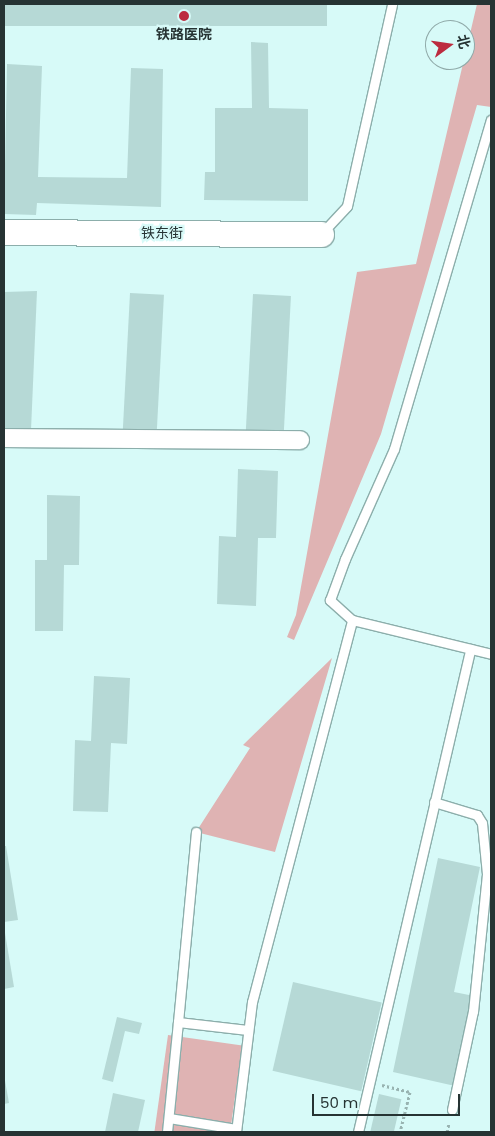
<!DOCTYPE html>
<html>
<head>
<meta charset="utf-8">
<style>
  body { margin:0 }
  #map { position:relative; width:495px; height:1136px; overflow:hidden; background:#d7faf8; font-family:Poppins,"Noto Sans SC",sans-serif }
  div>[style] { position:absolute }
  .green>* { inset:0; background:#dfb3b3; transform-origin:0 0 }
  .building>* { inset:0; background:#b6d9d6; transform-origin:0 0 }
  .path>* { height:3px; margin-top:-1.5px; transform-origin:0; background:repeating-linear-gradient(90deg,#98b3b1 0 2.5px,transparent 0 5px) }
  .roads { filter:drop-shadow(1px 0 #8caeab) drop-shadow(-1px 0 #8caeab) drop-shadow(0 1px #8caeab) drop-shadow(0 -1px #8caeab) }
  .lane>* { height:9px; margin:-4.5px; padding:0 4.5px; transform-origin:4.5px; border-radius:4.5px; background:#fff }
  .street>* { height:18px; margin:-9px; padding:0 9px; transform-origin:9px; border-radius:9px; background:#fff }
  .secondary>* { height:25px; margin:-12.5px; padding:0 12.5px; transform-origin:12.5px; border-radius:12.5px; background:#fff }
  .dots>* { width:14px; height:14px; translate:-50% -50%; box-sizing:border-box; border:2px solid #d7faf8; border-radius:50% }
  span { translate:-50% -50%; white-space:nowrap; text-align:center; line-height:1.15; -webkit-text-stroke:4.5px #d7faf8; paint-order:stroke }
  .poi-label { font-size:14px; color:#263333; font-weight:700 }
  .street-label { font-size:14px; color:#263333 }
  .frame { position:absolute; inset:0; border:5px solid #263333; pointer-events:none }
  .north { position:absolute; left:425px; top:20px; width:50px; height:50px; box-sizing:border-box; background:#d7faf8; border:1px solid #90aaa9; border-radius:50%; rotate:76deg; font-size:14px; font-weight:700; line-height:20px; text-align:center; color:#263333 }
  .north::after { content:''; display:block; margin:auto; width:18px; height:22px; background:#bc2b3f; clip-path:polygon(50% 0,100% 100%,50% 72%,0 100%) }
  .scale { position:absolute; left:312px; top:1094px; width:148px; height:22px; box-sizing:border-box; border:2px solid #263333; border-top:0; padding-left:6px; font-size:15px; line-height:18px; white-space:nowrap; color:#263333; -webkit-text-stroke:4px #d7faf8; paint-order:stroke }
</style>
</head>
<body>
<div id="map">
  <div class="green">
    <div style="clip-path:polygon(477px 4px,491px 4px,491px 107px,477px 105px,381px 434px,294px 640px,287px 637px,296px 615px,357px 272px,416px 264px)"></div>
    <div style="clip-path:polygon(332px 658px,275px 852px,196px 832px,250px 748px,243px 745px)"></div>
    <div style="left:168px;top:1035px;width:75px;height:98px;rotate:8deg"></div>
  </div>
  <div class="building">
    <div style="left:4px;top:4px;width:323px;height:22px"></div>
    <div style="clip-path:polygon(251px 42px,268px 43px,269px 108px,308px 109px,308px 201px,204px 200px,205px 172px,215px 172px,215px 108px,252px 108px)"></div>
    <div style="clip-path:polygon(7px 64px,42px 66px,38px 177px,127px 178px,131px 68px,163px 69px,161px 207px,37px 203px,36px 215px,4px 214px)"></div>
    <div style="clip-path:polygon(37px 291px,31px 430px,4px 429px,4px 292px)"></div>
    <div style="left:130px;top:293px;width:34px;height:150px;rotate:3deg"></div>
    <div style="left:253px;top:294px;width:38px;height:146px;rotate:3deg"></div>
    <div style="clip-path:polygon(238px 469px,278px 471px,276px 538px,258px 538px,256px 606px,217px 604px,219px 536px,236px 537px)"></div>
    <div style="clip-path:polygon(47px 495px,80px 496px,79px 565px,64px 565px,63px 631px,35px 631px,35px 560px,47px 560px)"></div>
    <div style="clip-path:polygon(94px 676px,130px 678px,127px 744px,111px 743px,108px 812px,73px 811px,75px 740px,91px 741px)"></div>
    <div style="clip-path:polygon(4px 846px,6px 846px,18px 920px,4px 922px)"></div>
    <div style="clip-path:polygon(438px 858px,480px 867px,454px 992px,474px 996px,455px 1086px,393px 1072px)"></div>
    <div style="clip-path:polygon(4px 927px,14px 987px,4px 989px)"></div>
    <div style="left:293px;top:982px;width:91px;height:91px;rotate:13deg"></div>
    <div style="clip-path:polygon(117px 1017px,142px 1023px,139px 1034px,125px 1031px,113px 1082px,102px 1079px)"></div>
    <div style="clip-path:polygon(4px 1075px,9px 1103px,4px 1104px)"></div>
    <div style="clip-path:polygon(113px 1093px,145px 1100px,138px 1132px,105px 1132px)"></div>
    <div style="left:379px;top:1094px;width:23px;height:39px;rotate:13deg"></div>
  </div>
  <div class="path">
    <div style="left:382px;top:1085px;width:29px;rotate:14deg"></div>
    <div style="left:410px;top:1092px;width:41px;rotate:104deg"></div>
    <div style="left:447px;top:1132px;width:9px;rotate:-77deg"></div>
  </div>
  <div class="roads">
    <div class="lane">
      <div style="left:321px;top:234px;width:38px;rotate:-47deg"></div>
      <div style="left:347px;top:206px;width:207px;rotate:-77.4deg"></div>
      <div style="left:352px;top:620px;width:143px;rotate:13.7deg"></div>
      <div style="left:434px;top:802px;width:45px;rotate:16.8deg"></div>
      <div style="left:477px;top:815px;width:9px;rotate:58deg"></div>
      <div style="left:482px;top:823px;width:51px;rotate:84.4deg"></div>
      <div style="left:487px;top:874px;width:138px;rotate:95.8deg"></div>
      <div style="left:473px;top:1011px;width:101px;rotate:102deg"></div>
      <div style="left:178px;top:1022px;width:191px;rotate:-84.6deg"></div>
      <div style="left:169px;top:1118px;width:68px;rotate:9.3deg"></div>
      <div style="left:167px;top:1132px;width:111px;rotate:-84.3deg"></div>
      <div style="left:178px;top:1022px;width:70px;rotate:6.5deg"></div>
      <div style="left:236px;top:1132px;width:131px;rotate:-83deg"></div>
      <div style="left:252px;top:1002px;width:395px;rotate:-75.3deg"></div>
      <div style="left:352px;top:620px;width:30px;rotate:-138deg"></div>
      <div style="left:330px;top:600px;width:44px;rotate:-69.9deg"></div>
      <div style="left:345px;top:559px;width:120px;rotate:-66deg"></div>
      <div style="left:394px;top:449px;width:343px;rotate:-73.6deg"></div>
      <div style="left:358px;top:1132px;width:496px;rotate:-76.9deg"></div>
    </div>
    <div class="street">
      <div style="left:4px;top:438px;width:296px;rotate:0.4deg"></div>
    </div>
    <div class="secondary">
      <div style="left:4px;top:232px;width:317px;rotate:0.4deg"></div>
    </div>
  </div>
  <div class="dots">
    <div style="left:184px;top:16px;background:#bc2b3f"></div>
  </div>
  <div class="poi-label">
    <span style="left:184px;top:34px">铁路医院</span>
  </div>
  <div class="street-label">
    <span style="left:162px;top:233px">铁东街</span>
  </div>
  <div class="frame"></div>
  <div class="north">北</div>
  <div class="scale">50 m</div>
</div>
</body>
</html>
